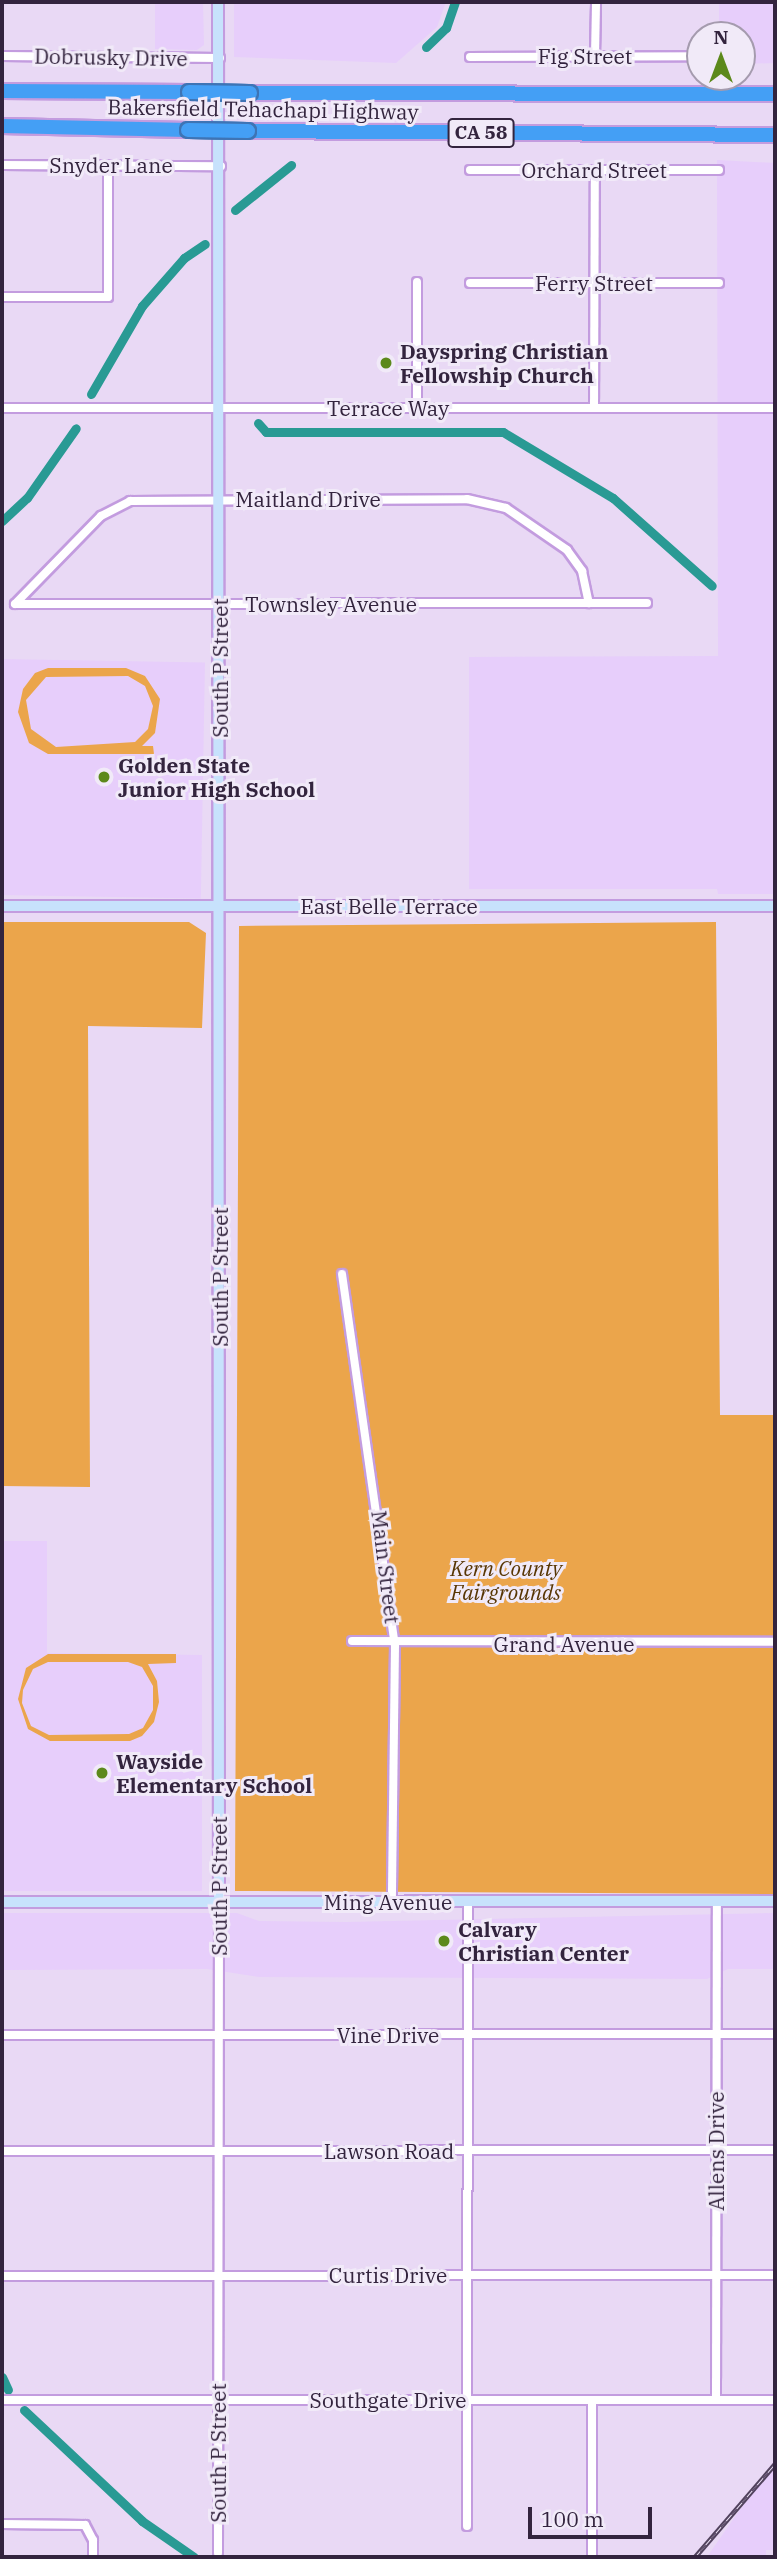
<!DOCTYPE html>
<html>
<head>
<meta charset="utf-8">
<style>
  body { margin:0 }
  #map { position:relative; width:777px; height:2559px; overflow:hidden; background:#e9d9f5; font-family:"IBM Plex Serif",serif }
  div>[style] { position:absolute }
  .built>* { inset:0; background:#e7cefb; transform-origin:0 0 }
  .green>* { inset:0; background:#eba54b }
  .canal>* { height:9px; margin:-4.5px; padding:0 4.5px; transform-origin:4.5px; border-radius:4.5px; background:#299a94 }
  .roads { filter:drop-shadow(2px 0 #c39cdf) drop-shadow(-2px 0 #c39cdf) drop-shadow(0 2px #c39cdf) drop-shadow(0 -2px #c39cdf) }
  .street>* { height:8px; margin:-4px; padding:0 4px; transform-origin:4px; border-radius:4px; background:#fff }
  .secondary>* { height:10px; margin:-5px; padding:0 5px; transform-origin:5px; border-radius:5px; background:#c7e2fc }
  .highway>* { height:14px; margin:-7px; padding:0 7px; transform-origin:7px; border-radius:7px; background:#449ff5 }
  .rail>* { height:5px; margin-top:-2.5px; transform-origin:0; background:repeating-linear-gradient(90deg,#f1eaf8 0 8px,#51425d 0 16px); box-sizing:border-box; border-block:2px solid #51425d }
  .bridges { filter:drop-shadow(2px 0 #3e74b5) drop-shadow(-2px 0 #3e74b5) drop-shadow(0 2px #3e74b5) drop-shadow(0 -2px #3e74b5) }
  .highway-bridge>* { height:14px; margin:-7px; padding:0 7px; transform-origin:7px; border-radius:7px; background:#449ff5 }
  .dots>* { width:19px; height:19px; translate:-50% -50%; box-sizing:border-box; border:4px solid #f1eaf8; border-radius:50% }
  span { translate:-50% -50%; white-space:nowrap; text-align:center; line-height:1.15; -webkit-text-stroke:6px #f1eaf8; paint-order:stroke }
  .shield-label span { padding:2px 5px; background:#f1eaf8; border:2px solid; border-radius:5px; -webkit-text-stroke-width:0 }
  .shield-label { font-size:19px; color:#33243e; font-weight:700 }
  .street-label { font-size:21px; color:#33243e }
  .poi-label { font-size:21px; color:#33243e; font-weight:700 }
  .left { translate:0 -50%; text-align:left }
  .park-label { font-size:21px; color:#583604; font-style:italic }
  .frame { position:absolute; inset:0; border:4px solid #33243e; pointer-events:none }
  .north { position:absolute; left:686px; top:21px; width:70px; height:70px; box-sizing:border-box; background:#f1eaf8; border:2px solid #a59bae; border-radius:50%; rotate:0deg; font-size:19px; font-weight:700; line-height:28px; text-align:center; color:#33243e }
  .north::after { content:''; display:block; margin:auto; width:24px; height:32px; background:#5c891b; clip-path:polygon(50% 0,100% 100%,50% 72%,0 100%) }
  .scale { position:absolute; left:528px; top:2507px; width:124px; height:32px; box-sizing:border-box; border:4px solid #33243e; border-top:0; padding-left:9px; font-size:21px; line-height:24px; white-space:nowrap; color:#33243e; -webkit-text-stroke:5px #f1eaf8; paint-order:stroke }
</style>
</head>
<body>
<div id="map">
  <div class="built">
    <div style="clip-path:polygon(155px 2px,203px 2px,204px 45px,197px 50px,155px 49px)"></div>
    <div style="clip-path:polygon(234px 2px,446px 2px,437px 27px,396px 63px,234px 57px)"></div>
    <div style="clip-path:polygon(719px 2px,775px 2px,775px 63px,742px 64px,742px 35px,719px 35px)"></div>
    <div style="clip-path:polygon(717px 160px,775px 163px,775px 894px,718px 894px,717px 889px,469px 889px,469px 657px,718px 656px)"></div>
    <div style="left:2px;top:659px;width:203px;height:236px;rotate:1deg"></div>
    <div style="clip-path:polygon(2px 1541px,47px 1541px,47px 1653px,202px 1655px,202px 1891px,2px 1891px)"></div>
    <div style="clip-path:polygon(2px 1913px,237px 1913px,259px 1921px,346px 1922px,775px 1913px,775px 1969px,728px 1969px,707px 1979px,259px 1977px,207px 1969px,2px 1970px)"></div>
    <div style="clip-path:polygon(775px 2459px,775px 2550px,766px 2550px,766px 2557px,707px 2557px)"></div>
  </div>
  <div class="green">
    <div style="clip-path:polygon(evenodd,126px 668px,145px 676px,160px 699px,155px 733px,142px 746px,153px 746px,154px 754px,48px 754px,29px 743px,18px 712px,23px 689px,35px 673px,48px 668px,126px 668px,128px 676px,145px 686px,153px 706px,148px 729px,135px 742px,56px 747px,31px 729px,26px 700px,46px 677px,128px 676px)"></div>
    <div style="clip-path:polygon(2px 922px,189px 922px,206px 933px,202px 1028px,88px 1026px,90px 1487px,2px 1486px)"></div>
    <div style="clip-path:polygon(716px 922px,720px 1415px,775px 1415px,775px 1894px,235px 1891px,239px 926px)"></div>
    <div style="clip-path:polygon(evenodd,48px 1654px,176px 1654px,176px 1663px,148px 1664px,157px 1681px,159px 1702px,154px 1722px,142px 1736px,130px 1741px,50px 1741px,28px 1729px,18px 1699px,26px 1668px,48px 1654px,128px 1662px,142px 1667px,153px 1686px,153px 1710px,143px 1728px,129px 1734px,49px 1735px,31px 1726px,22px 1703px,23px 1690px,33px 1669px,48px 1662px,128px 1662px)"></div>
  </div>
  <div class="canal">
    <div style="left:426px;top:47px;width:28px;rotate:-44deg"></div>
    <div style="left:446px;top:28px;width:28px;rotate:-71deg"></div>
    <div style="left:235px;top:210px;width:72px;rotate:-38.8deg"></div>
    <div style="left:91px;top:394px;width:102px;rotate:-59.9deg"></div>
    <div style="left:142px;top:306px;width:64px;rotate:-48.8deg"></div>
    <div style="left:184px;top:258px;width:25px;rotate:-34deg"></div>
    <div style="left:258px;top:423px;width:12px;rotate:48deg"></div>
    <div style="left:266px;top:432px;width:237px"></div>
    <div style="left:503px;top:432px;width:128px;rotate:31deg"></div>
    <div style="left:613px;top:498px;width:132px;rotate:41.6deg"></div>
    <div style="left:2px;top:521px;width:34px;rotate:-43deg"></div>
    <div style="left:27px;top:498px;width:85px;rotate:-55deg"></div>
    <div style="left:2px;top:2377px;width:14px;rotate:65deg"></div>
    <div style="left:24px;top:2410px;width:162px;rotate:43.2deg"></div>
    <div style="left:142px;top:2521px;width:63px;rotate:34.7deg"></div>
  </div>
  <div class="roads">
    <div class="street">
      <div style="left:2px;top:56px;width:218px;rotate:0.5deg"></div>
      <div style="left:595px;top:56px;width:54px;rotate:-88.9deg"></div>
      <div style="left:470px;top:57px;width:230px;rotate:-0.2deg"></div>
      <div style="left:2px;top:165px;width:219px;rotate:0.3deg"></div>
      <div style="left:470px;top:170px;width:249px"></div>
      <div style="left:470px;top:283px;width:249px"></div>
      <div style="left:2px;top:297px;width:106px"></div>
      <div style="left:108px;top:297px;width:132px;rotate:-90deg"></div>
      <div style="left:2px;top:408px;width:773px"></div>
      <div style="left:417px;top:408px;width:126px;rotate:-90deg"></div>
      <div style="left:594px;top:408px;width:238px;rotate:-89.8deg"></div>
      <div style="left:15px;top:604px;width:123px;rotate:-45.7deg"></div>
      <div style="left:101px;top:516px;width:33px;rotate:-27deg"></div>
      <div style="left:130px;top:501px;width:337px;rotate:-0.3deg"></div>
      <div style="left:467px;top:499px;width:40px;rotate:13deg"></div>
      <div style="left:506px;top:508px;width:74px;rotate:34.5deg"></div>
      <div style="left:567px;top:550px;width:26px;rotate:54deg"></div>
      <div style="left:582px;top:571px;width:33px;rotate:78deg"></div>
      <div style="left:15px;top:604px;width:632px;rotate:-0.09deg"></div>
      <div style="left:342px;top:1274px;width:375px;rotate:81.9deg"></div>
      <div style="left:395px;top:1645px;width:256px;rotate:90.7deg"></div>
      <div style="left:352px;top:1641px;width:423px;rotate:0.1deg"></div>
      <div style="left:2px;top:2035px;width:773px;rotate:-0.07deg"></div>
      <div style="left:2px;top:2151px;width:773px;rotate:-0.07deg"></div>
      <div style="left:2px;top:2276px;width:773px;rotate:-0.07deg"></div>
      <div style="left:2px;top:2400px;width:773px"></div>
      <div style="left:716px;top:2400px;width:498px;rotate:-89.9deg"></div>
      <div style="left:2px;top:2524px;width:83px;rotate:0.7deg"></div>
      <div style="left:85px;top:2525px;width:17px;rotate:62deg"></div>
      <div style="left:93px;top:2540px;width:17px;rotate:90deg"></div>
      <div style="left:467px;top:2526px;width:624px;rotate:-89.91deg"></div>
      <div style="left:218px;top:2553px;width:651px;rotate:-89.91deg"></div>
      <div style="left:592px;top:2557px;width:157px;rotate:-90deg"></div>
    </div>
    <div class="secondary">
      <div style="left:218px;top:2px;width:1900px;rotate:89.97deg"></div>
      <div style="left:2px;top:906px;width:773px"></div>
      <div style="left:2px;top:1902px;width:773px;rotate:-0.07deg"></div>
    </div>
    <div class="highway">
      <div style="left:2px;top:91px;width:187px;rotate:0.3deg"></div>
      <div style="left:250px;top:93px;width:525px;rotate:0.11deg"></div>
      <div style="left:2px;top:126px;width:186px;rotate:1.2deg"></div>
      <div style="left:248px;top:131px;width:527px;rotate:0.43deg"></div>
    </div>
  </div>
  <div class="rail">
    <div style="left:695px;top:2557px;width:123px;rotate:-49.3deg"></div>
  </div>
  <div class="bridges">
    <div class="highway-bridge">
      <div style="left:189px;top:92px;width:61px;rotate:0.9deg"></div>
      <div style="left:188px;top:130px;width:60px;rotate:1deg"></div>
    </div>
  </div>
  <div class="dots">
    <div style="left:386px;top:363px;background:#5c891b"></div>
    <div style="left:104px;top:777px;background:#5c891b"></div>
    <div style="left:102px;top:1773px;background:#5c891b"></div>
    <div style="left:444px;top:1941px;background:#5c891b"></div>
  </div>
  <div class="shield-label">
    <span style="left:481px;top:133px">CA 58</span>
  </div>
  <div class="street-label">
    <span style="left:585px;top:56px">Fig Street</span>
    <span style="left:111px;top:57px;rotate:1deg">Dobrusky Drive</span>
    <span style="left:263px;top:109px;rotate:1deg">Bakersfield Tehachapi Highway</span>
    <span style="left:111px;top:165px">Snyder Lane</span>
    <span style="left:594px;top:170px">Orchard Street</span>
    <span style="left:594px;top:283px">Ferry Street</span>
    <span style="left:388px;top:408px">Terrace Way</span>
    <span style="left:308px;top:499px">Maitland Drive</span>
    <span style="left:331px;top:604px">Townsley Avenue</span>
    <span style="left:220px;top:668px;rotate:-90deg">South P Street</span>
    <span style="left:389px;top:906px">East Belle Terrace</span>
    <span style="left:220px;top:1277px;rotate:-90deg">South P Street</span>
    <span style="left:386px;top:1567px;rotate:83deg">Main Street</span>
    <span style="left:564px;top:1644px">Grand Avenue</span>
    <span style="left:219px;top:1886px;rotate:-90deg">South P Street</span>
    <span style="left:388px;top:1902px">Ming Avenue</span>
    <span style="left:388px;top:2035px">Vine Drive</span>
    <span style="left:389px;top:2151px">Lawson Road</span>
    <span style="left:716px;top:2151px;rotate:-90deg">Allens Drive</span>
    <span style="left:388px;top:2275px">Curtis Drive</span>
    <span style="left:388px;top:2400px">Southgate Drive</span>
    <span style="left:218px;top:2453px;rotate:-90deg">South P Street</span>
  </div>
  <div class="poi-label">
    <span class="left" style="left:400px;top:363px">Dayspring Christian<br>Fellowship Church</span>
    <span class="left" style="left:118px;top:777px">Golden State<br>Junior High School</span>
    <span class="left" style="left:116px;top:1773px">Wayside<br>Elementary School</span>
    <span class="left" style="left:458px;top:1941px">Calvary<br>Christian Center</span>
  </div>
  <div class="park-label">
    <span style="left:506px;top:1580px">Kern County<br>Fairgrounds</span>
  </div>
  <div class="frame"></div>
  <div class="north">N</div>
  <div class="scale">100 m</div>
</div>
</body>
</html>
